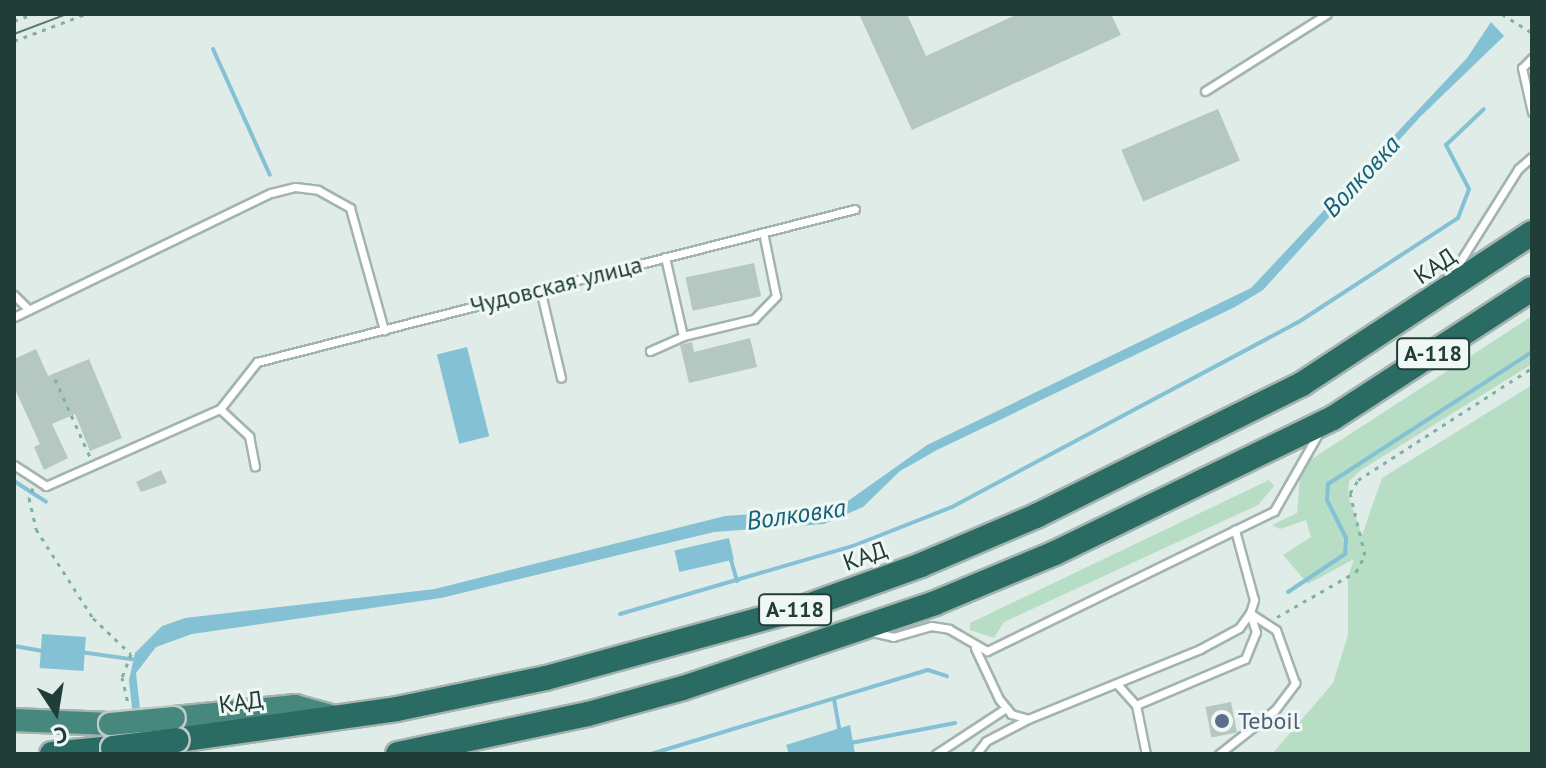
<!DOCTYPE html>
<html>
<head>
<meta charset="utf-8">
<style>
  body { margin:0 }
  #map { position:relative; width:1546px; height:768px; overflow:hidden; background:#e0ece7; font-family:"PT Sans",sans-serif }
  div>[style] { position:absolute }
  .green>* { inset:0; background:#b7dec5 }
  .water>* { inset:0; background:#84c1d5; transform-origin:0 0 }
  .stream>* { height:4px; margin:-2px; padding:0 2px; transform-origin:2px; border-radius:2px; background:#84c1d5 }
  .building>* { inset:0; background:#b5c7c1; transform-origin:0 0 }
  .path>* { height:3px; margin-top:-1.5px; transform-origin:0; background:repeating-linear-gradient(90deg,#7eb1a6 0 4px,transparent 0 10px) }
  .roads { filter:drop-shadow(2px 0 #a3b4af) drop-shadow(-2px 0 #a3b4af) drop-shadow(0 2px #a3b4af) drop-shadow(0 -2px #a3b4af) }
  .service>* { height:7px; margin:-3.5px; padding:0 3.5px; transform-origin:3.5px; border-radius:3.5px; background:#fff }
  .trunk>* { height:22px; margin:-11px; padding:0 11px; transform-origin:11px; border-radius:11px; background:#46887e }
  .motorway>* { height:24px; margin:-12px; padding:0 12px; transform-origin:12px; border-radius:12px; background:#2a6b63 }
  .tram>* { height:2px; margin:-1px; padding:0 1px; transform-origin:1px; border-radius:1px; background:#5a7973 }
  .bridges { filter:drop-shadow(2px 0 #c1c9c7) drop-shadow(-2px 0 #c1c9c7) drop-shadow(0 2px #c1c9c7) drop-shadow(0 -2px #c1c9c7) }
  .trunk-bridge>* { height:22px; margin:-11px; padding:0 11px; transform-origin:11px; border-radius:11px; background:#46887e }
  .motorway-bridge>* { height:24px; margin:-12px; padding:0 12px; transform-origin:12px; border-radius:12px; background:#2a6b63 }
  .dots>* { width:22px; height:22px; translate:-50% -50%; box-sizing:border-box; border:4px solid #f0f8f5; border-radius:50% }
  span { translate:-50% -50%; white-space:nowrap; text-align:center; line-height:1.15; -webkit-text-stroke:6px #f0f8f5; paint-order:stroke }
  .shield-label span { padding:2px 6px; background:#f0f8f5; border:2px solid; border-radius:6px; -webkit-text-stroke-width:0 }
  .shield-label { font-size:22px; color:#203d38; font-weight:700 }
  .street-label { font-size:24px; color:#203d38 }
  .service-label { font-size:24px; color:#4e5e75 }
  .left { translate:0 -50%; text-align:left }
  .water-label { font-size:26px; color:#16627c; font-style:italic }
  .frame { position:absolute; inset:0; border:16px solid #203d38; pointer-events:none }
  .north { position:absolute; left:16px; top:672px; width:80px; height:80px; -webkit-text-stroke:6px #f0f8f5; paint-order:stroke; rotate:168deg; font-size:22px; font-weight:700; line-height:32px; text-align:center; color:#203d38 }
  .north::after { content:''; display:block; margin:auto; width:28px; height:36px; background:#203d38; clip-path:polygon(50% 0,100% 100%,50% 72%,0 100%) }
</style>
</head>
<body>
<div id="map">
  <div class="green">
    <div style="clip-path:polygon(1532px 316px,1532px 364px,1361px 470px,1349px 481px,1348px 495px,1362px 535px,1382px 478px,1532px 385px,1532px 754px,1272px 754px,1333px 683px,1348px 635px,1348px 577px,1354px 559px,1308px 584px,1283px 555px,1311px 537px,1306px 520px,1280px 529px,1272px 525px,1297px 513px,1300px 478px,1307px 462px)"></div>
    <div style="clip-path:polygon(1269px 480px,1274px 486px,1258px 505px,1004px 622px,994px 638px,970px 630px,970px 623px)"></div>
  </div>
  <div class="water">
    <div style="clip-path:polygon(1491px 22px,1504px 36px,1420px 117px,1263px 290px,1235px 307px,937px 450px,900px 471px,863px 507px,824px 524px,714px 532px,441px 598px,192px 634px,156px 647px,136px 673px,145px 754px,137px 754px,129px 680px,135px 653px,162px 626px,185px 618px,435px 589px,725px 516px,838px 508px,927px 445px,1251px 288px,1467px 58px)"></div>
    <div style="left:467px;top:347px;width:92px;height:31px;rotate:76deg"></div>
    <div style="left:729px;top:538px;width:22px;height:56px;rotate:77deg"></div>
    <div style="left:42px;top:634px;width:44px;height:34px;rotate:4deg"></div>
    <div style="clip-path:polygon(850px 725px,855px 754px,789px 754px,786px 745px)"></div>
  </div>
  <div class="stream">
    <div style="left:213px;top:49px;width:138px;rotate:65.7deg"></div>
    <div style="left:14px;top:481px;width:38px;rotate:33deg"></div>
    <div style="left:731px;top:560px;width:22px;rotate:74deg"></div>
    <div style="left:1288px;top:592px;width:69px;rotate:-33.7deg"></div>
    <div style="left:1345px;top:554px;width:16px;rotate:-86deg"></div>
    <div style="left:1346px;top:538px;width:42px;rotate:-116.6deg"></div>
    <div style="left:1327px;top:500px;width:16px;rotate:-86deg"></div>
    <div style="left:1328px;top:484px;width:243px;rotate:-32.9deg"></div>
    <div style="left:620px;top:614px;width:243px;rotate:-16.3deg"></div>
    <div style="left:853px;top:546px;width:106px;rotate:-21.5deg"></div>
    <div style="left:952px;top:507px;width:391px;rotate:-28.1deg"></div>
    <div style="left:1297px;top:323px;width:192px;rotate:-33.1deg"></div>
    <div style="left:1458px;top:218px;width:31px;rotate:-69deg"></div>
    <div style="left:1469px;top:189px;width:50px;rotate:-117.6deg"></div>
    <div style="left:1446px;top:145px;width:52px;rotate:-43.5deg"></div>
    <div style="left:14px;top:646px;width:29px;rotate:10deg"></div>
    <div style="left:80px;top:652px;width:59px;rotate:7.9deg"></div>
    <div style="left:834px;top:699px;width:34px;rotate:80deg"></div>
    <div style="left:851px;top:743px;width:106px;rotate:-10.9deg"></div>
    <div style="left:651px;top:754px;width:289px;rotate:-16.9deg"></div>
    <div style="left:928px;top:670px;width:20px;rotate:18deg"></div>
  </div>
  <div class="building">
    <div style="clip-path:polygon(859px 14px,907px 14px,926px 56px,1018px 14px,1111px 14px,1121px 35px,912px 130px)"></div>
    <div style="left:1218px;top:109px;width:56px;height:105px;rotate:67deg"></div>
    <div style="left:754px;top:263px;width:34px;height:70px;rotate:78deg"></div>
    <div style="clip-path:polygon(750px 338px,757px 367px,689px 383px,680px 345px,692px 342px,694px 352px)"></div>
    <div style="clip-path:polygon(36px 349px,48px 376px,89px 359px,122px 438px,90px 451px,75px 414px,52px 424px,68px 458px,44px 470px,34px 447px,40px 444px,14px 387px,14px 359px)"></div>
    <div style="clip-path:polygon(161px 470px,167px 483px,141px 492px,136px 482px)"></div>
    <div style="left:1231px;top:702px;width:31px;height:26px;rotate:79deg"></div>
  </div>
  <div class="path">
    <div style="left:1502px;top:14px;width:36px;rotate:32deg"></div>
    <div style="left:14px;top:21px;width:20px;rotate:-20deg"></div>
    <div style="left:14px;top:41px;width:77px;rotate:-20.6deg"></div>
    <div style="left:55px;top:379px;width:85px;rotate:65.8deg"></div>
    <div style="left:33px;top:488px;width:11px;rotate:112deg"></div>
    <div style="left:29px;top:498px;width:32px;rotate:77deg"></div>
    <div style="left:36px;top:529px;width:106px;rotate:57.4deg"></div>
    <div style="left:93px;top:618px;width:52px;rotate:43.5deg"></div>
    <div style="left:131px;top:654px;width:25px;rotate:111deg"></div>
    <div style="left:122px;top:677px;width:27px;rotate:77deg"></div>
    <div style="left:1277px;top:617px;width:91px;rotate:-29.7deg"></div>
    <div style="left:1356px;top:572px;width:19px;rotate:-62deg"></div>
    <div style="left:1365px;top:555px;width:64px;rotate:-103.6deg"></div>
    <div style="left:1350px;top:493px;width:15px;rotate:-58deg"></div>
    <div style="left:1358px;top:480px;width:207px;rotate:-32.8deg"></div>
  </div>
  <div class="roads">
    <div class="service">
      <div style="left:1532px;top:58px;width:14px;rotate:135deg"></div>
      <div style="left:1522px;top:68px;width:45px;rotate:77.2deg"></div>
      <div style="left:1205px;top:91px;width:144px;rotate:-32.3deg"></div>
      <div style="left:665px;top:257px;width:81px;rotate:77.2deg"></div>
      <div style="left:683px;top:336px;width:73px;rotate:-13.5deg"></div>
      <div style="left:754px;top:319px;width:32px;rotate:-46deg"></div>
      <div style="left:776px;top:296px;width:65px;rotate:-101.5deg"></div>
      <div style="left:1451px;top:276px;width:126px;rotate:-57.9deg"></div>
      <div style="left:1518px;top:169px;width:18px;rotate:-41deg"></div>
      <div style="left:540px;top:289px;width:91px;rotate:76.7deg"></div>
      <div style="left:14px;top:295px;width:21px;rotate:45deg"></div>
      <div style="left:14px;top:317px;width:285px;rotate:-25.8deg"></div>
      <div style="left:271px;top:193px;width:25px;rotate:-14deg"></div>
      <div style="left:295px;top:187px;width:23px;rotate:7deg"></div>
      <div style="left:318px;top:190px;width:37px;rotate:29deg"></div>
      <div style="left:350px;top:208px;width:127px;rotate:74.4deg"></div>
      <div style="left:650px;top:351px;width:36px;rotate:-24deg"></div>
      <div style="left:220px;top:409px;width:40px;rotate:43deg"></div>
      <div style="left:249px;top:436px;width:31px;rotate:79deg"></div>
      <div style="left:14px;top:465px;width:38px;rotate:33deg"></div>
      <div style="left:46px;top:486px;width:190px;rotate:-23.9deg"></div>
      <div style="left:220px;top:409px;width:60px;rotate:-51.8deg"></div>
      <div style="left:257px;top:362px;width:617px;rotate:-14.35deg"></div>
      <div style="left:872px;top:632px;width:22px;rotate:13deg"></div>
      <div style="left:893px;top:637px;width:40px;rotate:-16deg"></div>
      <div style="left:931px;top:626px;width:18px;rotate:9deg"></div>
      <div style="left:949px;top:629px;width:44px;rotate:30.1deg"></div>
      <div style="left:987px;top:651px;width:319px;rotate:-26deg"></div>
      <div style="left:1274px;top:511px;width:89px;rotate:-60.3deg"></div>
      <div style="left:975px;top:648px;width:56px;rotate:64.8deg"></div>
      <div style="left:999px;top:699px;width:19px;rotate:51deg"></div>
      <div style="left:1011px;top:714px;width:18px;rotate:16deg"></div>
      <div style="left:1028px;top:719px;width:186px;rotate:-22.1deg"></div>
      <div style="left:1200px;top:649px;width:44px;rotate:-28.3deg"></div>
      <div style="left:1239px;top:628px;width:19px;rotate:-54deg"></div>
      <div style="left:1250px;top:613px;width:14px;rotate:-73deg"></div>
      <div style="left:1254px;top:600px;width:73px;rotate:-105.2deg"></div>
      <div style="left:1117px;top:684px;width:28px;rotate:48deg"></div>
      <div style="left:1136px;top:705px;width:118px;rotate:-22.9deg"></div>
      <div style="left:1245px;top:659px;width:29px;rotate:-68deg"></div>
      <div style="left:1256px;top:632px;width:20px;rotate:-108deg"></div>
      <div style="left:1136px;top:705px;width:50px;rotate:78.5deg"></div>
      <div style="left:936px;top:754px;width:84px;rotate:-33.3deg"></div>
      <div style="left:976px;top:754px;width:16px;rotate:-52deg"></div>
      <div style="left:986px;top:741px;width:45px;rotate:-27.7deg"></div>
      <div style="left:1219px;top:754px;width:71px;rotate:-38.2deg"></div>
      <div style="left:1275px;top:710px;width:34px;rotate:-53deg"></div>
      <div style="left:1295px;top:683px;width:56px;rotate:-109.7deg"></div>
      <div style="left:1276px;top:630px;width:31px;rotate:-147deg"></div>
    </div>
    <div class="trunk">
      <div style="left:174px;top:718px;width:122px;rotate:-5.7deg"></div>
      <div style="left:295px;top:706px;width:41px;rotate:15.4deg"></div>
      <div style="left:14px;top:720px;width:96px;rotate:2.4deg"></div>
    </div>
    <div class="motorway">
      <div style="left:177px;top:740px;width:222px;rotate:-8deg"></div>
      <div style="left:397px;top:709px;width:152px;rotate:-11.8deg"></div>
      <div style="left:546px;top:678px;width:262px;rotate:-15.3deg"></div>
      <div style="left:799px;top:609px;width:130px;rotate:-19.8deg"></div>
      <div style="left:921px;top:565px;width:125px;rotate:-23.1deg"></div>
      <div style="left:1036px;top:516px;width:297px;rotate:-26.4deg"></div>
      <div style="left:1302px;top:384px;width:275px;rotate:-33.3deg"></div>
      <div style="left:52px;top:754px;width:61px;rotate:-5.6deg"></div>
      <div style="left:398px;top:754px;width:194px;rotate:-11.9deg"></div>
      <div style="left:588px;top:714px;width:98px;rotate:-15.3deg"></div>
      <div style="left:683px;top:688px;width:266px;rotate:-18.6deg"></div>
      <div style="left:935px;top:603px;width:130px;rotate:-22.6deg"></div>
      <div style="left:1055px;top:553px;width:309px;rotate:-25.9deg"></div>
      <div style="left:1333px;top:418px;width:237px;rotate:-33deg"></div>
    </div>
  </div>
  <div class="tram">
    <div style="left:14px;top:34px;width:57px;rotate:-20.7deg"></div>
  </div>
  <div class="bridges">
    <div class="trunk-bridge">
      <div style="left:110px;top:724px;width:64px;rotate:-5.4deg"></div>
    </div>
    <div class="motorway-bridge">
      <div style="left:113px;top:748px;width:64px;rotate:-7.1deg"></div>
    </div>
  </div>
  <div class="dots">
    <div style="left:1222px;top:721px;background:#5c6f8a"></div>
  </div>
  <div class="shield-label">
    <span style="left:1433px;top:354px">А-118</span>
    <span style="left:795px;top:610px">А-118</span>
  </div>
  <div class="street-label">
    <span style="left:1435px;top:266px;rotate:-34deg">КАД</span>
    <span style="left:556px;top:285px;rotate:-14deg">Чудовская улица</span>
    <span style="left:865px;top:556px;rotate:-20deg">КАД</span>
    <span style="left:241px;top:702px;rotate:-8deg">КАД</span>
  </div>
  <div class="service-label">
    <span class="left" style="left:1238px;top:721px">Teboil</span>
  </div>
  <div class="water-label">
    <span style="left:1361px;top:176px;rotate:-47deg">Волковка</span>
    <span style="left:796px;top:514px;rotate:-8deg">Волковка</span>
  </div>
  <div class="frame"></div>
  <div class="north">С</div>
</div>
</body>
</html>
